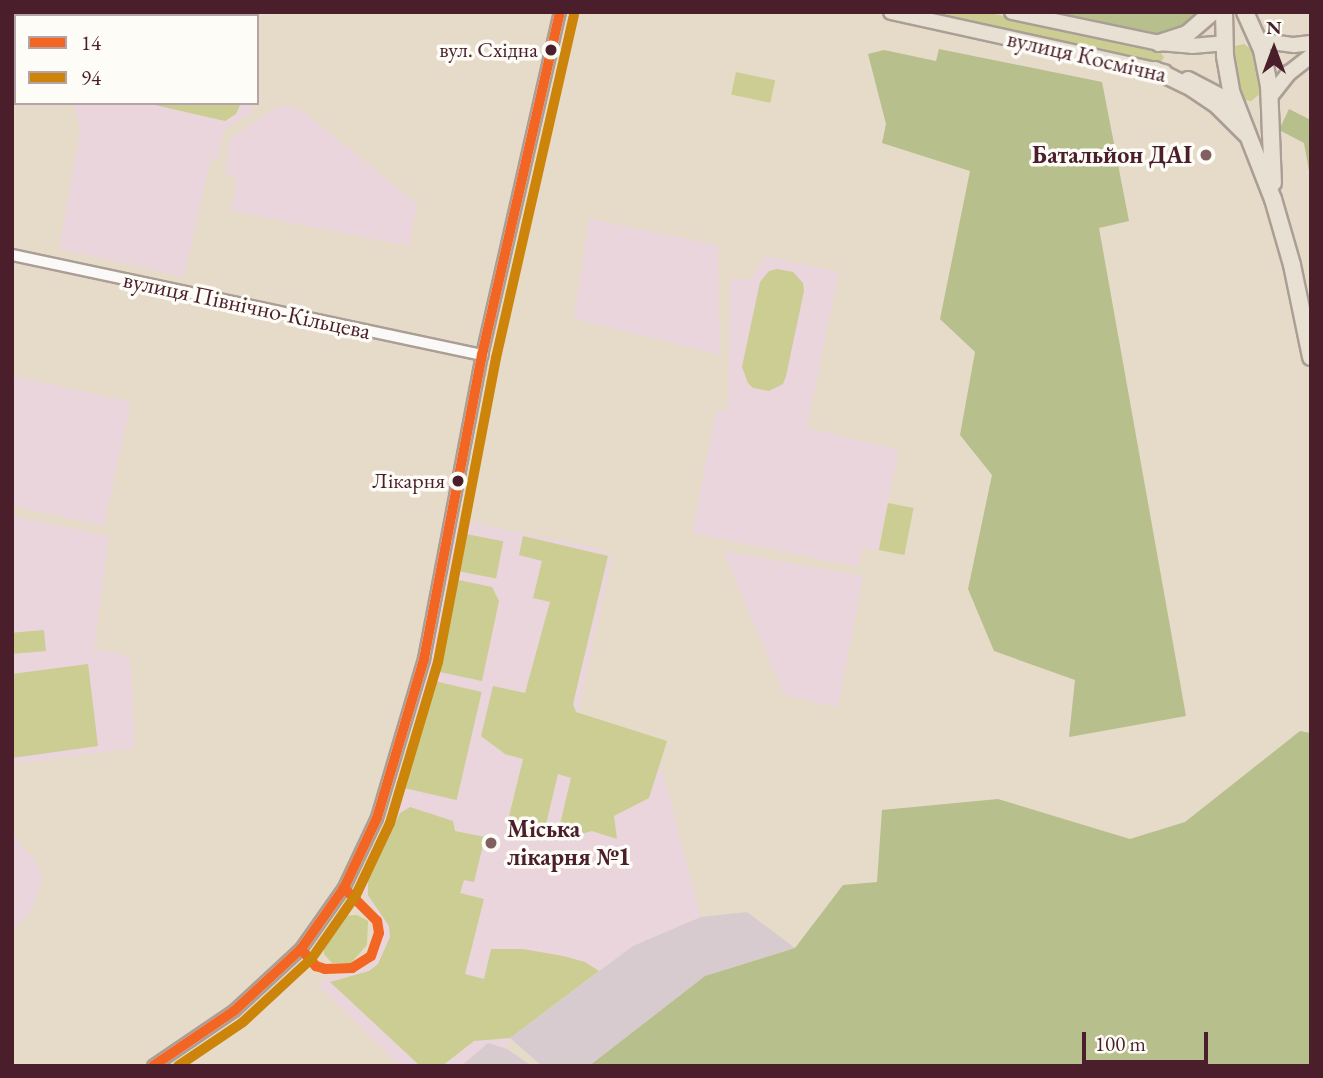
<!DOCTYPE html>
<html>
<head>
<meta charset="utf-8">
<style>
  body { margin:0 }
  #map { position:relative; width:1323px; height:1078px; overflow:hidden; background:#e6dac9; font-family:"EB Garamond",serif }
  div>[style] { position:absolute }
  .built>* { inset:0; background:#e9d5db }
  .industrial>* { inset:0; background:#d7cbd0 }
  .green>* { inset:0; background:#cbcd92; transform-origin:0 0 }
  .forest>* { inset:0; background:#b7bf8c }
  .roads { filter:drop-shadow(2px 0 #aa9e95) drop-shadow(-2px 0 #aa9e95) drop-shadow(0 2px #aa9e95) drop-shadow(0 -2px #aa9e95) }
  .minor>* { height:10px; margin:-5px; padding:0 5px; transform-origin:5px; border-radius:5px; background:#fbf9f7 }
  .major>* { height:14px; margin:-7px; padding:0 7px; transform-origin:7px; border-radius:7px; background:#e7e0d3 }
  .highway>* { height:16px; margin:-8px; padding:0 8px; transform-origin:8px; border-radius:8px; background:#e7e0d3 }
  .bus-1>* { height:10px; margin:-5px; padding:0 5px; transform-origin:5px; border-radius:5px; background:#f26522 }
  .bus-2>* { height:10px; margin:-5px; padding:0 5px; transform-origin:5px; border-radius:5px; background:#cc840b }
  .dots>* { width:19px; height:19px; translate:-50% -50%; box-sizing:border-box; border:4px solid #fdfcf7; border-radius:50% }
  span { translate:-50% -50%; white-space:nowrap; text-align:center; line-height:1.15; -webkit-text-stroke:7px #fdfcf7; paint-order:stroke }
  .bus-label { font-size:22px; color:#4a1f2b }
  .right { translate:-100% -50%; text-align:right }
  .street-label { font-size:24px; color:#4a1f2b }
  .poi-label { font-size:24px; color:#4a1f2b; font-weight:700 }
  .left { translate:0 -50%; text-align:left }
  .frame { position:absolute; inset:0; border:14px solid #4a1f2b; pointer-events:none }
  .legend { position:absolute; left:14px; top:14px; width:245px; height:91px; box-sizing:border-box; background:#fdfcf7; border:2px solid #b5a4a5; margin:0; padding:9px 12px; list-style:none; font-size:21px; color:#4a1f2b }
  .legend li { display:flex; align-items:center; gap:14px; height:35px }
  .legend b { width:35px; border:2px solid #b5a4a5 }
  .north { position:absolute; left:1239px; top:14px; width:70px; height:70px; -webkit-text-stroke:5px #fdfcf7; paint-order:stroke; rotate:0deg; font-size:19px; font-weight:700; line-height:28px; text-align:center; color:#4a1f2b }
  .north::after { content:''; display:block; margin:auto; width:24px; height:32px; background:#4a1f2b; clip-path:polygon(50% 0,100% 100%,50% 72%,0 100%) }
  .scale { position:absolute; left:1082px; top:1032px; width:126px; height:32px; box-sizing:border-box; border:4px solid #4a1f2b; border-top:0; padding-left:9px; font-size:21px; line-height:24px; white-space:nowrap; color:#4a1f2b; -webkit-text-stroke:5px #fdfcf7; paint-order:stroke }
</style>
</head>
<body>
<div id="map">
  <div class="built">
    <div style="clip-path:polygon(74px 103px,254px 103px,250px 114px,225px 129px,218px 160px,211px 158px,184px 277px,59px 249px,80px 131px)"></div>
    <div style="clip-path:polygon(278px 106px,291px 106px,304px 112px,417px 204px,409px 246px,231px 211px,237px 179px,225px 173px,230px 139px)"></div>
    <div style="clip-path:polygon(589px 219px,718px 245px,720px 355px,574px 319px)"></div>
    <div style="clip-path:polygon(765px 256px,839px 272px,807px 428px,899px 450px,878px 550px,863px 548px,858px 567px,692px 533px,716px 411px,728px 409px,730px 278px,751px 280px)"></div>
    <div style="clip-path:polygon(13px 376px,131px 402px,104px 526px,12px 506px)"></div>
    <div style="clip-path:polygon(12px 516px,109px 536px,94px 649px,119px 653px,130px 659px,135px 748px,12px 764px)"></div>
    <div style="clip-path:polygon(458px 520px,601px 549px,612px 559px,575px 725px,657px 750px,701px 917px,633px 946px,510px 1038px,507px 1049px,488px 1043px,461px 1066px,400px 1066px,318px 985px,326px 978px,362px 968px,378px 952px,382px 939px,383px 928px,378px 915px,360px 888px,396px 809px)"></div>
    <div style="clip-path:polygon(723px 551px,863px 576px,838px 707px,784px 695px)"></div>
    <div style="clip-path:polygon(12px 831px,19px 843px,35px 859px,43px 877px,36px 900px,24px 920px,12px 928px)"></div>
  </div>
  <div class="industrial">
    <div style="clip-path:polygon(747px 912px,795px 948px,705px 976px,589px 1066px,542px 1066px,510px 1038px,633px 946px,701px 917px)"></div>
    <div style="clip-path:polygon(488px 1043px,507px 1049px,532px 1066px,461px 1066px)"></div>
  </div>
  <div class="green">
    <div style="clip-path:polygon(940px 12px,985px 12px,1152px 48px,1160px 51px,1164px 58px,1159px 63px,1151px 62px,943px 17px)"></div>
    <div style="clip-path:polygon(1244px 44px,1255px 52px,1262px 89px,1260px 94px,1251px 101px,1240px 99px,1230px 53px,1235px 46px)"></div>
    <div style="left:736px;top:72px;width:40px;height:23px;rotate:12deg"></div>
    <div style="clip-path:polygon(146px 103px,241px 103px,236px 114px,225px 121px)"></div>
    <div style="clip-path:polygon(777px 269px,793px 272px,803px 283px,804px 291px,786px 376px,783px 384px,769px 391px,753px 388px,748px 383px,742px 367px,760px 282px,769px 271px)"></div>
    <div style="left:888px;top:503px;width:26px;height:48px;rotate:11deg"></div>
    <div style="left:466px;top:534px;width:38px;height:38px;rotate:11deg"></div>
    <div style="clip-path:polygon(523px 536px,608px 556px,573px 704px,576px 712px,667px 741px,649px 798px,614px 816px,617px 839px,592px 831px,556px 841px,571px 778px,558px 774px,543px 837px,506px 829px,523px 759px,505px 754px,481px 736px,493px 686px,525px 693px,550px 602px,533px 598px,542px 561px,519px 555px)"></div>
    <div style="clip-path:polygon(454px 579px,492px 587px,499px 601px,482px 681px,435px 671px)"></div>
    <div style="left:44px;top:630px;width:21px;height:32px;rotate:85deg"></div>
    <div style="clip-path:polygon(88px 664px,98px 746px,12px 758px,12px 674px)"></div>
    <div style="left:430px;top:680px;width:53px;height:111px;rotate:13deg"></div>
    <div style="clip-path:polygon(410px 807px,453px 821px,455px 831px,485px 837px,474px 882px,464px 880px,460px 893px,484px 899px,465px 974px,484px 979px,491px 949px,523px 949px,563px 956px,585px 962px,599px 971px,510px 1038px,474px 1041px,442px 1066px,418px 1064px,330px 982px,369px 971px,378px 964px,390px 937px,389px 926px,368px 895px,368px 880px,400px 813px)"></div>
    <div style="clip-path:polygon(357px 915px,368px 921px,367px 945px,351px 963px,332px 963px,324px 954px,323px 940px,327px 931px,343px 916px)"></div>
  </div>
  <div class="forest">
    <div style="clip-path:polygon(1048px 12px,1207px 12px,1200px 22px,1154px 37px)"></div>
    <div style="clip-path:polygon(939px 49px,1102px 82px,1129px 221px,1099px 228px,1186px 716px,1069px 737px,1075px 680px,994px 651px,968px 589px,992px 475px,960px 435px,975px 352px,940px 319px,970px 171px,882px 143px,886px 124px,868px 54px,884px 50px,936px 61px)"></div>
    <div style="clip-path:polygon(1289px 109px,1311px 120px,1311px 182px,1304px 143px,1279px 130px)"></div>
    <div style="clip-path:polygon(1300px 731px,1311px 733px,1311px 1066px,589px 1066px,705px 976px,795px 948px,843px 885px,877px 882px,882px 810px,998px 799px,1130px 839px,1185px 822px)"></div>
  </div>
  <div class="roads">
    <div class="minor">
      <div style="left:12px;top:255px;width:481px;rotate:12deg"></div>
      <div style="left:153px;top:1066px;width:98px;rotate:-34.2deg"></div>
      <div style="left:234px;top:1011px;width:91px;rotate:-42.8deg"></div>
      <div style="left:301px;top:949px;width:75px;rotate:-54.8deg"></div>
      <div style="left:344px;top:888px;width:77px;rotate:-64.8deg"></div>
      <div style="left:377px;top:818px;width:166px;rotate:-73.5deg"></div>
      <div style="left:424px;top:659px;width:309px;rotate:-79.2deg"></div>
      <div style="left:482px;top:355px;width:352px;rotate:-77.2deg"></div>
    </div>
    <div class="major">
      <div style="left:891px;top:12px;width:280px;rotate:12.4deg"></div>
      <div style="left:1012px;top:12px;width:150px;rotate:11.9deg"></div>
      <div style="left:1159px;top:43px;width:33px;rotate:5deg"></div>
      <div style="left:1192px;top:46px;width:32px;rotate:-5deg"></div>
      <div style="left:1257px;top:40px;width:37px;rotate:8deg"></div>
      <div style="left:1294px;top:45px;width:17px;rotate:-7deg"></div>
      <div style="left:1188px;top:79px;width:54px;rotate:27.5deg"></div>
      <div style="left:1270px;top:97px;width:31px;rotate:-52deg"></div>
      <div style="left:1289px;top:73px;width:28px;rotate:-38deg"></div>
    </div>
    <div class="highway">
      <div style="left:1224px;top:12px;width:44px;rotate:88.7deg"></div>
      <div style="left:1225px;top:56px;width:39px;rotate:80deg"></div>
      <div style="left:1232px;top:94px;width:113px;rotate:68.7deg"></div>
      <div style="left:1273px;top:199px;width:69px;rotate:73.9deg"></div>
      <div style="left:1292px;top:265px;width:94px;rotate:78.3deg"></div>
      <div style="left:1245px;top:12px;width:42px;rotate:65.9deg"></div>
      <div style="left:1262px;top:50px;width:36px;rotate:79deg"></div>
      <div style="left:1269px;top:85px;width:98px;rotate:87.7deg"></div>
      <div style="left:1159px;top:43px;width:29px;rotate:-18deg"></div>
      <div style="left:1187px;top:34px;width:33px;rotate:-41deg"></div>
      <div style="left:1155px;top:70px;width:41px;rotate:25.9deg"></div>
      <div style="left:1192px;top:88px;width:30px;rotate:34deg"></div>
      <div style="left:1217px;top:105px;width:42px;rotate:45deg"></div>
    </div>
  </div>
  <div class="bus-1">
    <div style="left:301px;top:949px;width:23px;rotate:49deg"></div>
    <div style="left:316px;top:966px;width:9px;rotate:18deg"></div>
    <div style="left:325px;top:969px;width:27px;rotate:-2deg"></div>
    <div style="left:352px;top:968px;width:22px;rotate:-32deg"></div>
    <div style="left:371px;top:956px;width:24px;rotate:-71deg"></div>
    <div style="left:379px;top:933px;width:12px;rotate:-99deg"></div>
    <div style="left:377px;top:921px;width:47px;rotate:-135deg"></div>
    <div style="left:153px;top:1066px;width:98px;rotate:-34.2deg"></div>
    <div style="left:234px;top:1011px;width:91px;rotate:-42.8deg"></div>
    <div style="left:301px;top:949px;width:75px;rotate:-54.8deg"></div>
    <div style="left:344px;top:888px;width:77px;rotate:-64.8deg"></div>
    <div style="left:377px;top:818px;width:166px;rotate:-73.5deg"></div>
    <div style="left:424px;top:659px;width:309px;rotate:-79.2deg"></div>
    <div style="left:482px;top:355px;width:352px;rotate:-77.2deg"></div>
  </div>
  <div class="bus-2">
    <div style="left:178px;top:1066px;width:78px;rotate:-34.1deg"></div>
    <div style="left:243px;top:1022px;width:94px;rotate:-42.8deg"></div>
    <div style="left:312px;top:958px;width:77px;rotate:-55.1deg"></div>
    <div style="left:356px;top:895px;width:80px;rotate:-64.7deg"></div>
    <div style="left:390px;top:823px;width:168px;rotate:-73.4deg"></div>
    <div style="left:438px;top:662px;width:309px;rotate:-79.2deg"></div>
    <div style="left:496px;top:358px;width:352px;rotate:-77.2deg"></div>
  </div>
  <div class="dots">
    <div style="left:551px;top:50px;background:#4a1f2b"></div>
    <div style="left:1206px;top:155px;background:#816062"></div>
    <div style="left:458px;top:481px;background:#4a1f2b"></div>
    <div style="left:491px;top:843px;background:#816062"></div>
  </div>
  <div class="bus-label">
    <span class="right" style="left:538px;top:50px">вул. Східна</span>
    <span class="right" style="left:445px;top:481px">Лікарня</span>
  </div>
  <div class="street-label">
    <span style="left:1087px;top:56px;rotate:13deg">вулиця Космічна</span>
    <span style="left:247px;top:305px;rotate:12deg">вулиця Північно-Кільцева</span>
  </div>
  <div class="poi-label">
    <span class="right" style="left:1192px;top:155px">Батальйон ДАI</span>
    <span class="left" style="left:507px;top:843px">Міська<br>лікарня №1</span>
  </div>
  <div class="frame"></div>
  <ul class="legend">
  <li><b style="height:9px;background:#f26522"></b>14</li>
  <li><b style="height:9px;background:#cc840b"></b>94</li>
  </ul>
  <div class="north">N</div>
  <div class="scale">100 m</div>
</div>
</body>
</html>
